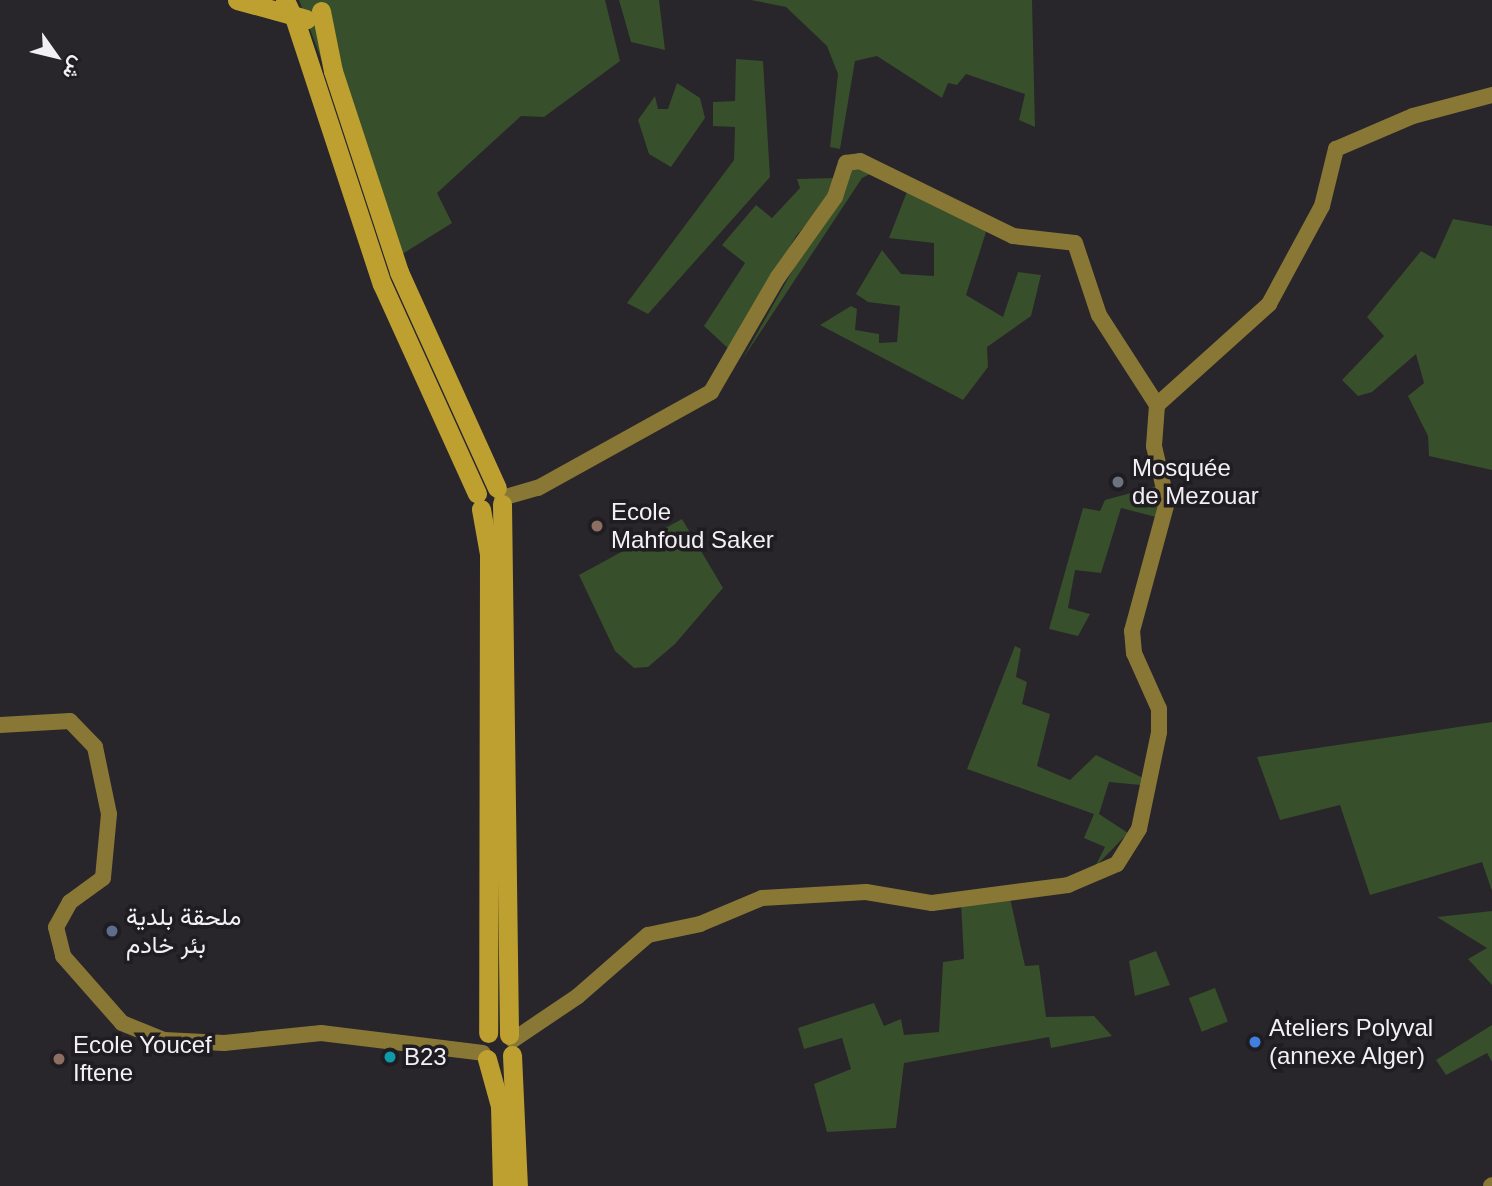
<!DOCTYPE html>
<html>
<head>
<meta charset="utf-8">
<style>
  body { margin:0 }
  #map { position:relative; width:1492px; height:1186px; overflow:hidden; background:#28252b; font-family:Helvetica,Vazirmatn,sans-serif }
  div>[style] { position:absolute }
  .green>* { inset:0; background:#374f2a; transform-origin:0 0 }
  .secondary>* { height:16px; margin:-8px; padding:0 8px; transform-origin:8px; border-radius:8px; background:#897735 }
  .highway>* { height:19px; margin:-9.5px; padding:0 9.5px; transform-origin:9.5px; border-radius:9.5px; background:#bda030 }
  .dots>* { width:19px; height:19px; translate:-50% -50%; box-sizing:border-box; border:4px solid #1f1c22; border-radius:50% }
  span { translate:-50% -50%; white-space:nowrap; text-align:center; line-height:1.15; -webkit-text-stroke:7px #1f1c22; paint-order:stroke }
  .poi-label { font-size:24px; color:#f2f0f4 }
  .left { translate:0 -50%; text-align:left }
  .north { position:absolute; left:21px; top:21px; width:70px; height:70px; -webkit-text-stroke:5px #1f1c22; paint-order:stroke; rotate:124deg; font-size:19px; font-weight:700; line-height:28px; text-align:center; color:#f2f0f4 }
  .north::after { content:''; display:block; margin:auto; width:24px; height:32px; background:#f2f0f4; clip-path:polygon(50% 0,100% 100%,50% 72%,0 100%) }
</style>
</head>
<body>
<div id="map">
  <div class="green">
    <div style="clip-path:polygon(299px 0,605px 0,620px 61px,544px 117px,521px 116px,437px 193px,452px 223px,396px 258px)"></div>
    <div style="clip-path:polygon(619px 0,659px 0,665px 50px,631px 42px)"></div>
    <div style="clip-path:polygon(751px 0,1032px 0,1035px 127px,1019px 120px,1025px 94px,966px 74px,957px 85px,948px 83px,942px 98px,877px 56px,855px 61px,840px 149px,830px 147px,838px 74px,827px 46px,786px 7px)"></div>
    <div style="clip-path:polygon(736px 59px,763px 61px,770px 177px,648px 314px,627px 303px,734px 160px,735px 127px,713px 126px,713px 102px,735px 101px)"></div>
    <div style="clip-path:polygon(677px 83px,700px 98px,705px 118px,671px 167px,649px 154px,638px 120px,655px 96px,658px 109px,668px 109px)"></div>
    <div style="clip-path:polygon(852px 165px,874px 172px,862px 178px,742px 360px)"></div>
    <div style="clip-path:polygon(834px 178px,830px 196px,796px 236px,731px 351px,704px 326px,745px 263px,722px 245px,756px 205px,772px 218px,800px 188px,797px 179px)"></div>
    <div style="clip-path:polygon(908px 189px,982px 220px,986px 232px,966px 295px,1003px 317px,1018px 272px,1041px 275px,1031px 316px,987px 347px,988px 367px,963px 400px,820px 325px,851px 306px,857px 309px,855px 330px,879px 334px,879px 343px,897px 342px,900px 306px,868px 302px,856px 294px,882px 250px,901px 274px,934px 276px,934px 243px,889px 238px)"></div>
    <div style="clip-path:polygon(1453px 219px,1492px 226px,1492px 470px,1429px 456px,1428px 436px,1408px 396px,1424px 383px,1416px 354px,1372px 392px,1358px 396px,1342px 380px,1384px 336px,1367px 317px,1421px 251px,1435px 259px)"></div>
    <div style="clip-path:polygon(1157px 486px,1160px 518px,1121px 508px,1101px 573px,1075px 570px,1068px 608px,1090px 614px,1078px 636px,1049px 629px,1083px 508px,1100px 511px,1105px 500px)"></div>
    <div style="clip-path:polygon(682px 519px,723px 588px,675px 644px,648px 667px,634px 668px,615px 651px,579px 575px)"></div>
    <div style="clip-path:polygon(1015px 646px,1021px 649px,1016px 677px,1027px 682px,1022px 704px,1050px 714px,1037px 766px,1070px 780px,1096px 755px,1143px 778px,1141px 785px,1109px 782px,1099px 814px,1128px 833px,1095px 867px,1105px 847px,1084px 838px,1094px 814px,967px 769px)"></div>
    <div style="clip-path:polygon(1492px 722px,1492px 891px,1482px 862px,1370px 895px,1340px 805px,1280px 820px,1257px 757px)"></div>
    <div style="clip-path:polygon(1010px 898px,1025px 966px,1039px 965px,1046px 1017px,1094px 1016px,1112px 1036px,1051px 1048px,1049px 1037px,904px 1063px,896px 1128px,827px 1132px,814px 1084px,851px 1069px,842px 1038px,804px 1049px,798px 1028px,874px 1003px,884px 1026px,901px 1019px,904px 1035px,939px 1032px,943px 962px,964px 959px,961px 903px)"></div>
    <div style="clip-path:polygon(1492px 911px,1492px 985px,1468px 959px,1487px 948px,1437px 917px)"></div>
    <div style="clip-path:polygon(1156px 951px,1170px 985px,1135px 996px,1129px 961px)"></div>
    <div style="left:1215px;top:988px;width:36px;height:28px;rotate:69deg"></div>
    <div style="clip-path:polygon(1492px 1025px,1492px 1062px,1487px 1053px,1446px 1075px,1436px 1060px)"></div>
  </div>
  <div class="secondary">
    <div style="left:502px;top:498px;width:37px;rotate:-16deg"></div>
    <div style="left:538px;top:488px;width:198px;rotate:-29deg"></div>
    <div style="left:711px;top:392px;width:133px;rotate:-59.8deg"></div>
    <div style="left:778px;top:277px;width:98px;rotate:-54.5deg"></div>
    <div style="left:835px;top:197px;width:36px;rotate:-72deg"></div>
    <div style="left:846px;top:163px;width:14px;rotate:-8deg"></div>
    <div style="left:860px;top:161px;width:170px;rotate:26.1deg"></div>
    <div style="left:1013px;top:236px;width:62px;rotate:6.4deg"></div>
    <div style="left:1075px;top:243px;width:76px;rotate:71.6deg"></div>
    <div style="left:1099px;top:315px;width:107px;rotate:57.2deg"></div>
    <div style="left:0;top:725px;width:70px;rotate:-3.3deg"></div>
    <div style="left:70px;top:721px;width:36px;rotate:46deg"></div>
    <div style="left:95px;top:747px;width:68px;rotate:78.2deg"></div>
    <div style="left:109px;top:814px;width:64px;rotate:95.4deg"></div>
    <div style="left:103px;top:878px;width:41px;rotate:144deg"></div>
    <div style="left:70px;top:902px;width:29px;rotate:119deg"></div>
    <div style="left:56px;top:927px;width:30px;rotate:76deg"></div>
    <div style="left:63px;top:956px;width:89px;rotate:48.6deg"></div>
    <div style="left:122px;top:1023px;width:45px;rotate:22deg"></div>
    <div style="left:164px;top:1040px;width:60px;rotate:2.9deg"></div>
    <div style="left:224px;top:1043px;width:98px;rotate:-5.9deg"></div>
    <div style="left:321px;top:1033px;width:163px;rotate:7deg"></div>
    <div style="left:513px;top:1040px;width:78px;rotate:-34.1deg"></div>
    <div style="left:578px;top:996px;width:93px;rotate:-41.1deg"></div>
    <div style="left:648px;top:935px;width:53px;rotate:-11.9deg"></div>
    <div style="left:700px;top:924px;width:67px;rotate:-22.8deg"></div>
    <div style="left:762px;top:898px;width:104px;rotate:-3.3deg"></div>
    <div style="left:866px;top:892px;width:67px;rotate:9.5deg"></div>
    <div style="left:932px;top:903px;width:137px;rotate:-7.5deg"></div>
    <div style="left:1068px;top:885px;width:53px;rotate:-23.2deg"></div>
    <div style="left:1117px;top:864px;width:41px;rotate:-57.8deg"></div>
    <div style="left:1139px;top:829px;width:99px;rotate:-78.3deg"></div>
    <div style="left:1159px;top:732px;width:23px;rotate:-90deg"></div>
    <div style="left:1159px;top:709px;width:61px;rotate:-114.1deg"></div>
    <div style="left:1134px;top:653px;width:22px;rotate:-95deg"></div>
    <div style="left:1132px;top:631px;width:134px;rotate:-74.8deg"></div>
    <div style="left:1167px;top:502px;width:57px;rotate:-103.1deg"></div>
    <div style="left:1154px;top:446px;width:41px;rotate:-85.8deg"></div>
    <div style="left:1157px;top:405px;width:151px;rotate:-42deg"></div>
    <div style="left:1269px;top:304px;width:111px;rotate:-61.6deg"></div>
    <div style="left:1322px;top:206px;width:59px;rotate:-76.2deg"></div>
    <div style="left:1336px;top:149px;width:84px;rotate:-23.2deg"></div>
    <div style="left:1413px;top:116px;width:82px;rotate:-14.9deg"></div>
    <div style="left:1491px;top:1186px;width:1px;rotate:-45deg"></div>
  </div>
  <div class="highway">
    <div style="left:237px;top:0;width:57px;rotate:15.3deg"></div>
    <div style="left:285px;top:0;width:17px;rotate:65deg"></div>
    <div style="left:292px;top:15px;width:15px;rotate:16deg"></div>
    <div style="left:321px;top:11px;width:61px;rotate:78.7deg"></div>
    <div style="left:333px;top:71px;width:212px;rotate:71.8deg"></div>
    <div style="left:399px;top:272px;width:237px;rotate:65.6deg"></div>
    <div style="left:294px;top:17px;width:281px;rotate:71.8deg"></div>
    <div style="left:382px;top:284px;width:230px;rotate:65.6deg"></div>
    <div style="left:502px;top:504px;width:531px;rotate:89.24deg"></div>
    <div style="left:481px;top:509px;width:46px;rotate:79.9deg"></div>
    <div style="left:489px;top:554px;width:479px;rotate:90.1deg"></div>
    <div style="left:512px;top:1055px;width:131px;rotate:87.4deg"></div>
    <div style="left:487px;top:1059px;width:49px;rotate:74.5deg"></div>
    <div style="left:500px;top:1106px;width:80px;rotate:88.6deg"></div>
  </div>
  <div class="dots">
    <div style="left:1118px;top:482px;background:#6b7280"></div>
    <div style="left:597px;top:526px;background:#8d6e63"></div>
    <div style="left:112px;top:931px;background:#5c6f8a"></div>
    <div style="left:1255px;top:1042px;background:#3f7fe0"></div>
    <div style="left:390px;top:1057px;background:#0f9aa8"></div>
    <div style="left:59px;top:1059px;background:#8d6e63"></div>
  </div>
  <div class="poi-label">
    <span class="left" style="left:1132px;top:482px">Mosquée<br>de Mezouar</span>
    <span class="left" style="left:611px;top:526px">Ecole<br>Mahfoud Saker</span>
    <span class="left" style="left:126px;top:931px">ملحقة بلدية<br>بئر خادم</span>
    <span class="left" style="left:1269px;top:1042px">Ateliers Polyval<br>(annexe Alger)</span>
    <span class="left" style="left:73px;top:1059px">Ecole Youcef<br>Iftene</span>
    <span class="left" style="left:404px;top:1057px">B23</span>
  </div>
  <div class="north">ش</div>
</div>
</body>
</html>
